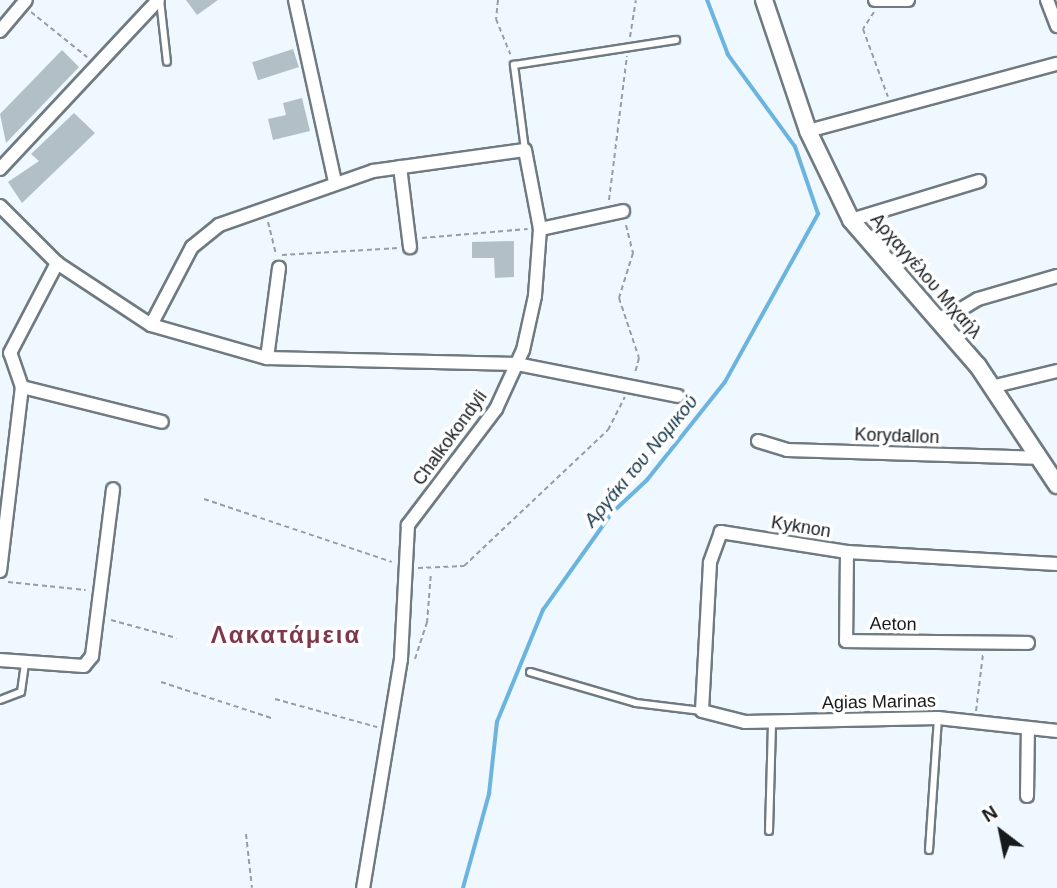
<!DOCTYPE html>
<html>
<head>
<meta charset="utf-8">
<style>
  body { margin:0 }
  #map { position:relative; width:1057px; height:888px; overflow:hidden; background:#eef8fe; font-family:Helvetica,sans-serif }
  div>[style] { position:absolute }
  .stream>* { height:3.5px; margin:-1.75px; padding:0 1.75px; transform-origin:1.75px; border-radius:1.75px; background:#6bb4df }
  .building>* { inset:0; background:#b3bfc7; transform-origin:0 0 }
  .path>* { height:2px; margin-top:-1px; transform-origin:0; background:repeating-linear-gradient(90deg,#979ea3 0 5px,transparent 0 8.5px) }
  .roads { filter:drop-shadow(2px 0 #6f7a81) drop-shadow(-2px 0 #6f7a81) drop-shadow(0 2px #6f7a81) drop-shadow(0 -2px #6f7a81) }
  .service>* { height:6px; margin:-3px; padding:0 3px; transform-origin:3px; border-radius:3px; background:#fff }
  .minor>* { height:12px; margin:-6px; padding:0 6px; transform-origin:6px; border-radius:6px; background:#fff }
  .tertiary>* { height:16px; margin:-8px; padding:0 8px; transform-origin:8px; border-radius:8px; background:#fff }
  span { translate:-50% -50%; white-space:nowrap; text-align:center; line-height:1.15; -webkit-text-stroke:7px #fff; paint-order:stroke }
  .street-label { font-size:18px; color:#161a1d }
  .water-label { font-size:19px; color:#153648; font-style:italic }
  .district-label { font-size:24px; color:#7e384b; font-weight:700; letter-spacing:2px }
  .north { position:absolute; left:966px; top:797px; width:70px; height:70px; -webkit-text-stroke:5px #fff; paint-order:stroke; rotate:328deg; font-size:19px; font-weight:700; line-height:28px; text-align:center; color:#161a1d }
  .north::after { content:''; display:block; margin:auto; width:24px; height:32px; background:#161a1d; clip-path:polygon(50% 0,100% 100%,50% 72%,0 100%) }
</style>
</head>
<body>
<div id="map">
  <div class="stream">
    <div style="left:463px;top:888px;width:98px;rotate:-74.5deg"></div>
    <div style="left:489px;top:794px;width:72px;rotate:-83.7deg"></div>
    <div style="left:497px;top:722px;width:121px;rotate:-67.7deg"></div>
    <div style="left:543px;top:610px;width:119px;rotate:-54.6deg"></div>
    <div style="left:612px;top:513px;width:48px;rotate:-43.3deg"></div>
    <div style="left:647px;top:480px;width:125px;rotate:-51.5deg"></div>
    <div style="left:725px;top:382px;width:192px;rotate:-61deg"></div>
    <div style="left:818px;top:214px;width:71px;rotate:-108.9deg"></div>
    <div style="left:795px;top:147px;width:114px;rotate:-126.1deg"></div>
    <div style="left:728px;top:55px;width:59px;rotate:-110.9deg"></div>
  </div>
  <div class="building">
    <div style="clip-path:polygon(186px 0,218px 0,197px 15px)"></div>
    <div style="left:293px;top:49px;width:19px;height:43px;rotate:72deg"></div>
    <div style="clip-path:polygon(62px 50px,79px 67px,6px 143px,0 114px)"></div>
    <div style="clip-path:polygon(302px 98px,310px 131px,273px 140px,268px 119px,286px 115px,283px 103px)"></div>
    <div style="clip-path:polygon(74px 113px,95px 133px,22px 203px,8px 182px,39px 161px,31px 154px)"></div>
    <div style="clip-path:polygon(514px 241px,514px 277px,495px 278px,494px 258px,472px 258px,472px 242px)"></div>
  </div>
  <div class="path">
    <div style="left:498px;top:0;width:19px;rotate:96deg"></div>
    <div style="left:496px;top:19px;width:38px;rotate:68deg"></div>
    <div style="left:31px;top:12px;width:72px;rotate:38.8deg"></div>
    <div style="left:874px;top:12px;width:20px;rotate:123deg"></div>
    <div style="left:863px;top:29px;width:72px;rotate:69.8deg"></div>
    <div style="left:630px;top:37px;width:37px;rotate:-81deg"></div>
    <div style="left:609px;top:200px;width:145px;rotate:-82.9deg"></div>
    <div style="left:268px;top:222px;width:34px;rotate:76deg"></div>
    <div style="left:626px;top:225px;width:29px;rotate:76deg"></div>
    <div style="left:633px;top:253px;width:47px;rotate:107.3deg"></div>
    <div style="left:619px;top:298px;width:63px;rotate:71.6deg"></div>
    <div style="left:639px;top:358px;width:16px;rotate:105deg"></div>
    <div style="left:422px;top:238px;width:106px;rotate:-4.9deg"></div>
    <div style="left:282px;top:255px;width:117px;rotate:-3.4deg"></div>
    <div style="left:204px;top:499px;width:198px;rotate:18.5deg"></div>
    <div style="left:418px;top:568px;width:46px;rotate:-2.5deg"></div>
    <div style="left:464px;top:566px;width:198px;rotate:-43.4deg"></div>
    <div style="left:608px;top:430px;width:37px;rotate:-63deg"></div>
    <div style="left:8px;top:582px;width:78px;rotate:5.9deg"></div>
    <div style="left:111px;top:620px;width:68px;rotate:15.3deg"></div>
    <div style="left:415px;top:659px;width:38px;rotate:-72deg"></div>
    <div style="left:427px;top:623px;width:51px;rotate:-85.5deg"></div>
    <div style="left:161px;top:682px;width:116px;rotate:18.1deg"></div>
    <div style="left:275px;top:699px;width:106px;rotate:15.4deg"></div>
    <div style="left:976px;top:711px;width:57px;rotate:-83deg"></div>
    <div style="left:246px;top:834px;width:54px;rotate:83.7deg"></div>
  </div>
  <div class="roads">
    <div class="service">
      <div style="left:160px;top:0;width:62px;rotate:83.6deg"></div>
      <div style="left:525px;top:150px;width:86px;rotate:-97.4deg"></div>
      <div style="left:514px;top:65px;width:164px;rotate:-8.8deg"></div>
      <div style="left:530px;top:672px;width:110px;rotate:16.3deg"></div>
      <div style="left:636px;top:703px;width:66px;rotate:6.9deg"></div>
      <div style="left:0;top:700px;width:22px;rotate:-21deg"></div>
      <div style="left:21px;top:692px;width:29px;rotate:-82deg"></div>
      <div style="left:769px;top:831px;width:110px;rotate:-88.4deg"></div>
      <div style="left:929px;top:850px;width:132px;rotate:-86.1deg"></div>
    </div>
    <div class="minor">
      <div style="left:295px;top:0;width:186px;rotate:77.6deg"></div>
      <div style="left:875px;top:0;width:33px"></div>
      <div style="left:1047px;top:0;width:28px;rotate:69deg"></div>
      <div style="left:0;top:31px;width:40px;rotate:-50deg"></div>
      <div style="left:808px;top:131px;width:258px;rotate:-15.1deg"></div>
      <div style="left:400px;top:167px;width:81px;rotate:82.9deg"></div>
      <div style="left:0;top:169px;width:231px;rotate:-46.9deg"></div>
      <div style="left:0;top:206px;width:81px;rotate:45deg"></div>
      <div style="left:57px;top:263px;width:113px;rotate:33.4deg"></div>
      <div style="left:151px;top:325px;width:121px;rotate:15.9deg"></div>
      <div style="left:267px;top:358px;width:250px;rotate:1.4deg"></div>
      <div style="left:517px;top:364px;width:164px;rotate:11.2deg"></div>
      <div style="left:851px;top:220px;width:134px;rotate:-16.9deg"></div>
      <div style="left:540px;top:229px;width:85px;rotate:-12.2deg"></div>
      <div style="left:940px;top:322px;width:44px;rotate:-31.2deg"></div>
      <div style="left:978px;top:299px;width:82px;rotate:-16.2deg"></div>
      <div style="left:151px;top:325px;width:88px;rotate:-62.3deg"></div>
      <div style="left:192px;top:247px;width:35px;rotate:-39deg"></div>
      <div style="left:219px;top:225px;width:163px;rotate:-19.3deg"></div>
      <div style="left:373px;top:171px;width:153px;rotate:-7.9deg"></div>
      <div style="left:525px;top:150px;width:80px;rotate:79.2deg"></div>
      <div style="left:540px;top:229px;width:67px;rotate:94.3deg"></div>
      <div style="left:535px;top:296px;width:55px;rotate:102.5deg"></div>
      <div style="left:523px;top:350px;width:65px;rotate:114.6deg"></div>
      <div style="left:496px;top:409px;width:146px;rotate:127.2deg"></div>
      <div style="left:408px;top:525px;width:134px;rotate:93deg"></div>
      <div style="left:401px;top:659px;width:232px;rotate:99.4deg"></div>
      <div style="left:267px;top:358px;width:91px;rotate:-82.4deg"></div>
      <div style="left:22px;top:387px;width:144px;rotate:14deg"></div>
      <div style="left:991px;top:387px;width:68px;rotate:-13.6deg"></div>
      <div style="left:758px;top:441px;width:30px;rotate:17deg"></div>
      <div style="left:787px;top:450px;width:249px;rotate:1.8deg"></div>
      <div style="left:847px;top:552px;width:89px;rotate:90.6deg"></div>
      <div style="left:846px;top:641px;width:182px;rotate:0.6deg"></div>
      <div style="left:1057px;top:564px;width:210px;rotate:-176.7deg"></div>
      <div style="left:847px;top:552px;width:128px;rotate:-171deg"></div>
      <div style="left:721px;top:532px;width:33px;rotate:110deg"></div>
      <div style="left:710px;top:563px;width:148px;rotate:93.1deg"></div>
      <div style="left:702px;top:711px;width:44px;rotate:14.3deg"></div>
      <div style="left:745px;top:722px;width:193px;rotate:-1.2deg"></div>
      <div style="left:938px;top:718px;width:120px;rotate:6.2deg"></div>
      <div style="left:0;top:571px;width:185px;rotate:-83.2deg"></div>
      <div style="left:22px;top:387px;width:36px;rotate:-109deg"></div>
      <div style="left:10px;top:353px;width:102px;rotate:-62.4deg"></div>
      <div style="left:0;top:660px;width:84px;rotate:4.1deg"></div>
      <div style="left:84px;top:666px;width:13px;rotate:-51deg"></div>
      <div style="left:92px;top:656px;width:168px;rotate:-82.8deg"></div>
      <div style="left:1027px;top:796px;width:68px;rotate:-89.2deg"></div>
    </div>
    <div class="tertiary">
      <div style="left:764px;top:0;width:138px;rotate:71.4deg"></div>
      <div style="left:808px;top:131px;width:99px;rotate:64.2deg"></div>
      <div style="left:851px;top:220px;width:194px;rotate:49deg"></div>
      <div style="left:978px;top:366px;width:143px;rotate:56.4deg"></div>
    </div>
  </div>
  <div class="street-label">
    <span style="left:926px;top:276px;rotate:49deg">Αρχαγγέλου Μιχαήλ</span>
    <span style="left:897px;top:436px;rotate:2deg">Korydallon</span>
    <span style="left:450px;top:438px;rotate:-54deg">Chalkokondyli</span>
    <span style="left:801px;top:527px;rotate:9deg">Kyknon</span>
    <span style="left:893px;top:624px;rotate:1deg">Aeton</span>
    <span style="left:879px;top:702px;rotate:-1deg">Agias Marinas</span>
  </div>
  <div class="water-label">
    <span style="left:641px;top:461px;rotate:-50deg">Αργάκι του Νομικού</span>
  </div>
  <div class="district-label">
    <span style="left:286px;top:635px">Λακατάμεια</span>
  </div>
  <div class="north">N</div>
</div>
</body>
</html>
